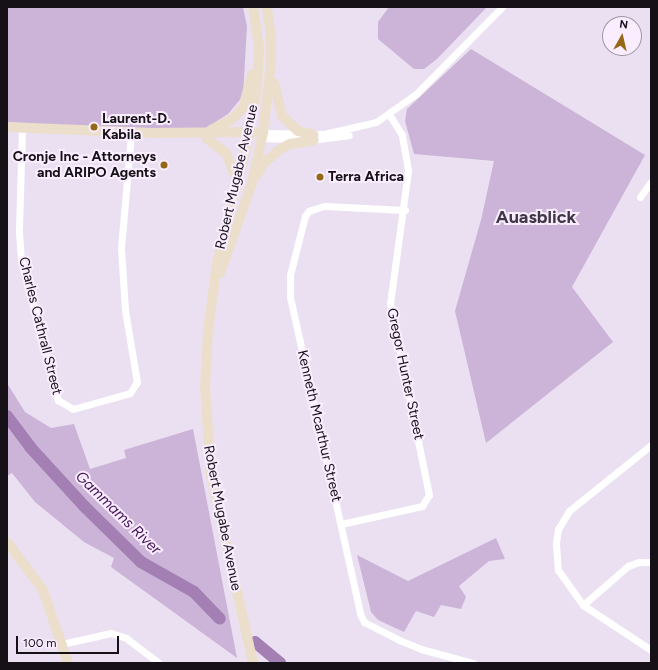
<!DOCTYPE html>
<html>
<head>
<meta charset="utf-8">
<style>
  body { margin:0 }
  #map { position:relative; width:658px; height:670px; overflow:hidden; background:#ebe0f1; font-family:Figtree,sans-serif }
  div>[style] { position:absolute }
  .green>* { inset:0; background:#ccb4d8 }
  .river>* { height:12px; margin:-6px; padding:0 6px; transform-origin:6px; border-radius:6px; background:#a37fb4 }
  .street>* { height:7px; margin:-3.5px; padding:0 3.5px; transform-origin:3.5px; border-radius:3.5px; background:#fff }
  .secondary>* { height:10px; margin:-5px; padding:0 5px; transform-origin:5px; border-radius:5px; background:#ebdfcc }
  .dots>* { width:11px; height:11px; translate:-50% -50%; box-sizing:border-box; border:2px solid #f9edff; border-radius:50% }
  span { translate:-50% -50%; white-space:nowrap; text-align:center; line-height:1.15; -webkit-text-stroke:4px #f9edff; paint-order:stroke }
  .poi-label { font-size:14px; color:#151116; font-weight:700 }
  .left { translate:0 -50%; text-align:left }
  .right { translate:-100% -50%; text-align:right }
  .street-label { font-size:14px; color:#151116 }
  .water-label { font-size:15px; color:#431456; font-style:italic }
  .district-label { font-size:18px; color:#403745; font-weight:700 }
  .frame { position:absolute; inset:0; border:8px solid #151116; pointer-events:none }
  .north { position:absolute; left:602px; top:16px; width:40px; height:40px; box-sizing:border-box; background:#f9edff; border:1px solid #9e95a2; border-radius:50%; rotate:8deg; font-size:11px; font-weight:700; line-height:16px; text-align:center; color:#151116 }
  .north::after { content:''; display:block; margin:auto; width:14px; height:18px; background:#956816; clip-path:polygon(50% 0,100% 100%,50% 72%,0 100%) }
  .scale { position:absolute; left:16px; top:636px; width:103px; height:18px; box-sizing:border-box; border:2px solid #151116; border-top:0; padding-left:5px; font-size:12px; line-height:14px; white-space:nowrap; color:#151116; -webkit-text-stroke:3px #f9edff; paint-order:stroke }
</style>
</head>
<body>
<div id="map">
  <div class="green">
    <div style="clip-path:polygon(7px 7px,243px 7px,247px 26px,243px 96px,228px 114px,203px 130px,131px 133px,7px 122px)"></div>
    <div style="clip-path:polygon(389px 7px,487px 7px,437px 59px,424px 69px,414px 69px,378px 39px,378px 22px)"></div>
    <div style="clip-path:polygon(471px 49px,645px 155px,572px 287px,613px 342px,486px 443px,455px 311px,481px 220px,494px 161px,414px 154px,405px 121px,407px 109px)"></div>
    <div style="clip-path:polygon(7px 383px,25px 412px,51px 428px,74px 424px,90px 469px,126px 458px,124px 450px,193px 429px,237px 658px,111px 567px,114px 558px,84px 542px,35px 502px,12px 473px,7px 476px)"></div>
    <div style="clip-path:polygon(496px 538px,505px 559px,489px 561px,459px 586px,466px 597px,461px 609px,441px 605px,434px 617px,416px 611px,404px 632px,378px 620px,371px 612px,357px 555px,408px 581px)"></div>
  </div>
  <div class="river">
    <div style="left:7px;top:416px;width:39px;rotate:53deg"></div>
    <div style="left:30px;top:447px;width:80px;rotate:47.5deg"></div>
    <div style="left:84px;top:506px;width:80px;rotate:44.5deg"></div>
    <div style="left:141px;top:562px;width:61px;rotate:29.5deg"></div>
    <div style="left:194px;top:592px;width:37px;rotate:46deg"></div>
    <div style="left:255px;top:642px;width:33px;rotate:40deg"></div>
  </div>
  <div class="street">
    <div style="left:22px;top:128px;width:104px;rotate:91.7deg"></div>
    <div style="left:19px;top:232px;width:26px;rotate:86deg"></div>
    <div style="left:21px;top:258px;width:147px;rotate:75.4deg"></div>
    <div style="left:58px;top:400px;width:17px;rotate:31deg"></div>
    <div style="left:73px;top:409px;width:59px;rotate:-15.7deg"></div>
    <div style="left:130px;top:393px;width:13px;rotate:-58deg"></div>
    <div style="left:137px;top:382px;width:73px;rotate:-99.5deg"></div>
    <div style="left:125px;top:310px;width:62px;rotate:-93.7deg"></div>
    <div style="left:121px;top:248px;width:115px;rotate:-85deg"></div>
    <div style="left:263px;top:133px;width:61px;rotate:0.9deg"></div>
    <div style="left:324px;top:134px;width:53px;rotate:-13deg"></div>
    <div style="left:376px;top:122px;width:49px;rotate:-35deg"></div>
    <div style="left:416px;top:94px;width:122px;rotate:-45.3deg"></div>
    <div style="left:262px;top:138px;width:35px;rotate:2deg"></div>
    <div style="left:310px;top:140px;width:39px;rotate:-7deg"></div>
    <div style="left:640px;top:197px;width:19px;rotate:-54deg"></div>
    <div style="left:405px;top:210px;width:81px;rotate:-177.2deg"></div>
    <div style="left:324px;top:206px;width:16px;rotate:162deg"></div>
    <div style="left:309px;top:211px;width:6px;rotate:129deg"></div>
    <div style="left:305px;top:216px;width:61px;rotate:104.3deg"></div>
    <div style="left:290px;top:275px;width:22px;rotate:90deg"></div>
    <div style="left:290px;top:297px;width:325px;rotate:77.5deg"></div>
    <div style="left:360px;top:614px;width:9px;rotate:63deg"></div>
    <div style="left:364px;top:622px;width:39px;rotate:27deg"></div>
    <div style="left:399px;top:640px;width:24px;rotate:22deg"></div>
    <div style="left:421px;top:649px;width:54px;rotate:15.1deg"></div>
    <div style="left:651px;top:445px;width:105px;rotate:141.2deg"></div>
    <div style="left:569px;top:511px;width:21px;rotate:121deg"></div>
    <div style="left:558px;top:529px;width:15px;rotate:98deg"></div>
    <div style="left:556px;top:544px;width:26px;rotate:86deg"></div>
    <div style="left:558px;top:570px;width:43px;rotate:54.5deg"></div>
    <div style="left:583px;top:605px;width:82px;rotate:33.5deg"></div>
    <div style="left:341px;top:524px;width:83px;rotate:-12.5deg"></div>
    <div style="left:422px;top:506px;width:13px;rotate:-58deg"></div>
    <div style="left:429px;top:495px;width:195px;rotate:-101.5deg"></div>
    <div style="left:390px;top:304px;width:135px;rotate:-82.3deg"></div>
    <div style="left:408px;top:170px;width:36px;rotate:-100deg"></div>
    <div style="left:402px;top:135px;width:25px;rotate:-122deg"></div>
    <div style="left:583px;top:605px;width:60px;rotate:-40.9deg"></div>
    <div style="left:628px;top:566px;width:12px;rotate:-20deg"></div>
    <div style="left:639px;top:562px;width:12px"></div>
    <div style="left:62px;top:644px;width:50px;rotate:-12.7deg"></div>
    <div style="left:111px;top:633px;width:16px;rotate:18deg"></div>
    <div style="left:126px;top:638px;width:41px;rotate:37.1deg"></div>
  </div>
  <div class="secondary">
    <div style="left:274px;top:83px;width:34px;rotate:76deg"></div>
    <div style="left:282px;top:116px;width:22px;rotate:43deg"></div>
    <div style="left:298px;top:131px;width:16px;rotate:14deg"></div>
    <div style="left:7px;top:127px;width:146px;rotate:2.4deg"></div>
    <div style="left:153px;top:133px;width:102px;rotate:-0.6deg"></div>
    <div style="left:211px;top:130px;width:22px;rotate:-27deg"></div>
    <div style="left:231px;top:120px;width:17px;rotate:-45deg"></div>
    <div style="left:243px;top:108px;width:35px;rotate:-75deg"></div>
    <div style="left:207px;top:139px;width:24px;rotate:36deg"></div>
    <div style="left:226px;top:153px;width:31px;rotate:68deg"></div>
    <div style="left:257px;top:175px;width:13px;rotate:-61deg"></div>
    <div style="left:263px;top:164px;width:21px;rotate:-41deg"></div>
    <div style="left:279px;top:150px;width:13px;rotate:-29deg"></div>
    <div style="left:290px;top:144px;width:24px;rotate:-9deg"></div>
    <div style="left:220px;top:273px;width:96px;rotate:-70.4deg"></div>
    <div style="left:252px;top:183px;width:51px;rotate:-77.6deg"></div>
    <div style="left:263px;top:133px;width:70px;rotate:-83.5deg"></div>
    <div style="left:271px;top:63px;width:26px;rotate:-90deg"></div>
    <div style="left:271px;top:37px;width:30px;rotate:-98deg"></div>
    <div style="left:7px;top:542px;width:60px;rotate:53.1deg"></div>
    <div style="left:43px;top:590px;width:77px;rotate:71.1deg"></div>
    <div style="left:253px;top:663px;width:193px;rotate:-102.6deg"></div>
    <div style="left:211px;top:475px;width:87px;rotate:-93.9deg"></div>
    <div style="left:205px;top:388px;width:57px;rotate:-87deg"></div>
    <div style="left:208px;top:331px;width:69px;rotate:-82.5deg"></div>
    <div style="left:217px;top:263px;width:114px;rotate:-75.7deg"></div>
    <div style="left:245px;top:153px;width:66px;rotate:-79.5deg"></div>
    <div style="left:257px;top:88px;width:41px;rotate:-87.2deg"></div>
    <div style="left:259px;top:47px;width:40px;rotate:-98.5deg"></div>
  </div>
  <div class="dots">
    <div style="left:94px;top:127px;background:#956816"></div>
    <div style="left:164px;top:165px;background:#956816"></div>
    <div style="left:320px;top:177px;background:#956816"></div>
  </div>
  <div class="poi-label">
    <span class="left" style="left:102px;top:127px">Laurent-D.<br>Kabila</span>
    <span class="right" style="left:156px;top:165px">Cronje Inc - Attorneys<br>and ARIPO Agents</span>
    <span class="left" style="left:328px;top:177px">Terra Africa</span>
  </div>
  <div class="street-label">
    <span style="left:237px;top:177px;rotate:-77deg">Robert Mugabe Avenue</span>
    <span style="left:40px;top:326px;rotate:76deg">Charles Cathrall Street</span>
    <span style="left:405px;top:374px;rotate:78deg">Gregor Hunter Street</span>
    <span style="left:319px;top:426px;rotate:77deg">Kenneth Mcarthur Street</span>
    <span style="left:222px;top:518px;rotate:79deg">Robert Mugabe Avenue</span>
  </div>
  <div class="water-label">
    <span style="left:118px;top:513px;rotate:44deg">Gammams River</span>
  </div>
  <div class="district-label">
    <span style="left:536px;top:217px">Auasblick</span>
  </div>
  <div class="frame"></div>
  <div class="north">N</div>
  <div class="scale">100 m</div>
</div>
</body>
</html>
